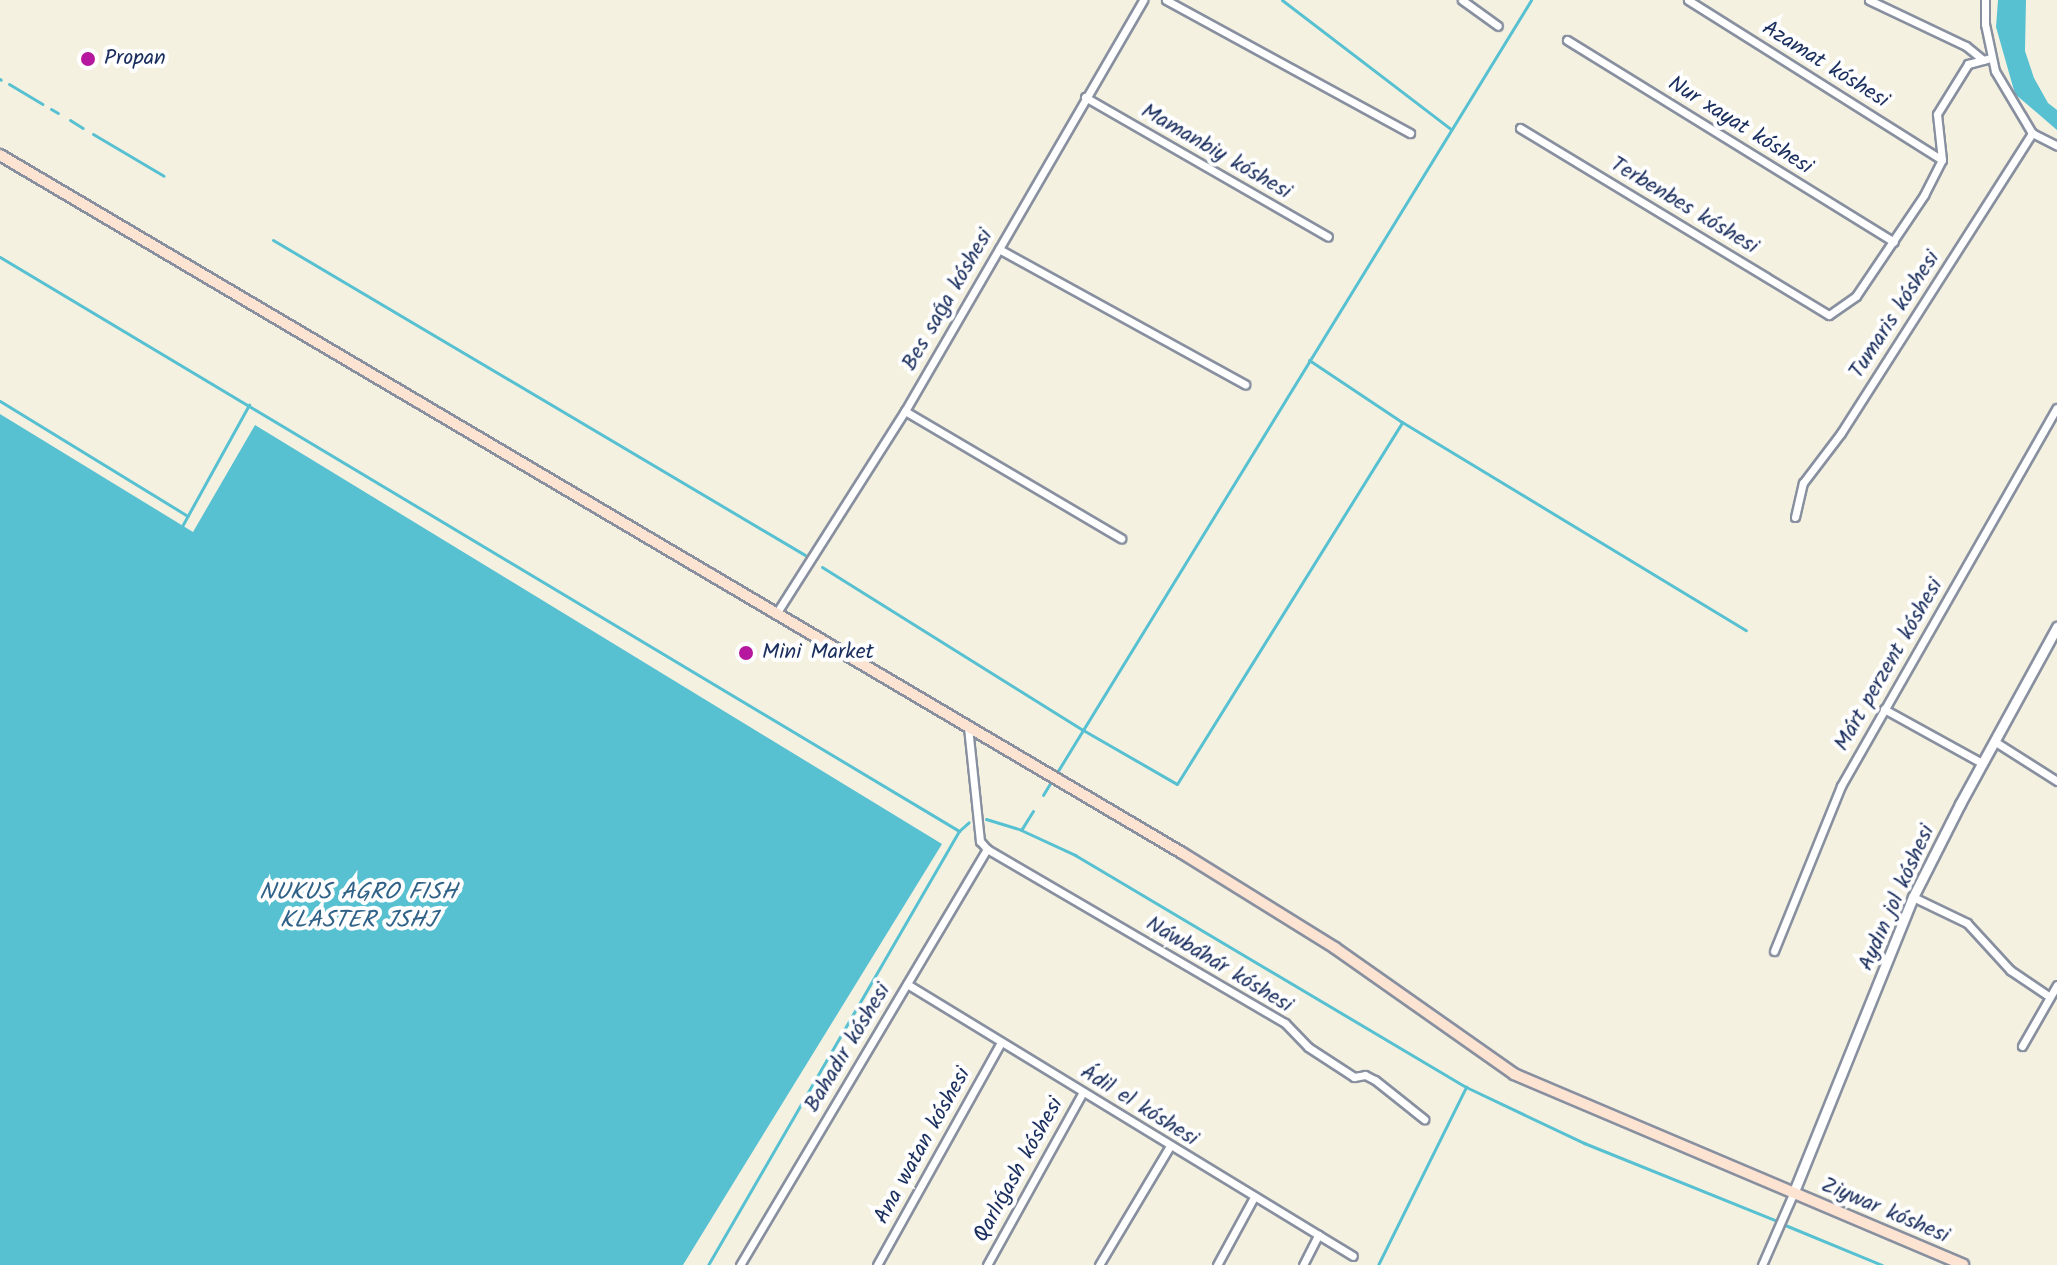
<!DOCTYPE html>
<html>
<head>
<meta charset="utf-8">
<style>
  body { margin:0 }
  #map { position:relative; width:2057px; height:1265px; overflow:hidden; background:#f5f1e1; font-family:Kalam,sans-serif }
  div>[style] { position:absolute }
  .water>* { inset:0; background:#57c1d2 }
  .stream>* { height:3px; margin:-1.5px; padding:0 1.5px; transform-origin:1.5px; border-radius:1.5px; background:#57c1d2 }
  .roads { filter:drop-shadow(2px 0 #8890a0) drop-shadow(-2px 0 #8890a0) drop-shadow(0 2px #8890a0) drop-shadow(0 -2px #8890a0) }
  .minor>* { height:7px; margin:-3.5px; padding:0 3.5px; transform-origin:3.5px; border-radius:3.5px; background:#fff }
  .tertiary>* { height:9px; margin:-4.5px; padding:0 4.5px; transform-origin:4.5px; border-radius:4.5px; background:#fff }
  .secondary>* { height:10px; margin:-5px; padding:0 5px; transform-origin:5px; border-radius:5px; background:#fde3d1 }
  .dots>* { width:22px; height:22px; translate:-50% -50%; box-sizing:border-box; border:4px solid #fff; border-radius:50% }
  span { translate:-50% -50%; white-space:nowrap; text-align:center; line-height:1.15; -webkit-text-stroke:8px #fff; paint-order:stroke }
  .poi-label { font-size:22px; color:#1b2f5e }
  .left { translate:0 -50%; text-align:left }
  .street-label { font-size:22px; color:#1b2f5e }
  .water-label { font-size:24px; color:#306287; font-style:italic }
</style>
</head>
<body>
<div id="map">
  <div class="water">
    <div style="clip-path:polygon(1998px 0,2026px 0,2025px 51px,2034px 78px,2048px 103px,2057px 110px,2057px 130px,2015px 94px,1996px 27px)"></div>
    <div style="clip-path:polygon(0 414px,193px 532px,255px 425px,942px 844px,683px 1265px,0 1265px)"></div>
  </div>
  <div class="stream">
    <div style="left:1282px;top:0;width:213px;rotate:37.4deg"></div>
    <div style="left:0;top:79px;width:1px;rotate:45deg"></div>
    <div style="left:9px;top:84px;width:39px;rotate:31deg"></div>
    <div style="left:51px;top:109px;width:8px;rotate:30deg"></div>
    <div style="left:70px;top:120px;width:15px;rotate:32deg"></div>
    <div style="left:93px;top:134px;width:82px;rotate:30.6deg"></div>
    <div style="left:273px;top:240px;width:618px;rotate:30.63deg"></div>
    <div style="left:0;top:257px;width:1118px;rotate:30.9deg"></div>
    <div style="left:1309px;top:360px;width:112px;rotate:33.7deg"></div>
    <div style="left:0;top:401px;width:220px;rotate:31.5deg"></div>
    <div style="left:181px;top:528px;width:141px;rotate:-61.1deg"></div>
    <div style="left:822px;top:567px;width:308px;rotate:32deg"></div>
    <div style="left:1083px;top:730px;width:108px;rotate:29.9deg"></div>
    <div style="left:1177px;top:784px;width:426px;rotate:-58.1deg"></div>
    <div style="left:1402px;top:422px;width:402px;rotate:31.2deg"></div>
    <div style="left:1056px;top:774px;width:908px;rotate:-58.46deg"></div>
    <div style="left:1043px;top:795px;width:17px;rotate:-59deg"></div>
    <div style="left:1033px;top:811px;width:22px;rotate:122deg"></div>
    <div style="left:1021px;top:830px;width:60px;rotate:24.8deg"></div>
    <div style="left:1075px;top:855px;width:455px;rotate:30.7deg"></div>
    <div style="left:1466px;top:1087px;width:131px;rotate:25.4deg"></div>
    <div style="left:1584px;top:1143px;width:206px;rotate:22deg"></div>
    <div style="left:986px;top:819px;width:37px;rotate:17deg"></div>
    <div style="left:1785px;top:1225px;width:105px;rotate:22.4deg"></div>
    <div style="left:708px;top:1265px;width:501px;rotate:-59.96deg"></div>
    <div style="left:959px;top:831px;width:13px;rotate:-42deg"></div>
    <div style="left:1378px;top:1265px;width:199px;rotate:-63.7deg"></div>
  </div>
  <div class="roads">
    <div class="minor">
      <div style="left:1166px;top:0;width:278px;rotate:28.6deg"></div>
      <div style="left:1462px;top:0;width:44px;rotate:35.8deg"></div>
      <div style="left:1688px;top:0;width:300px;rotate:32.2deg"></div>
      <div style="left:1869px;top:0;width:107px;rotate:25.4deg"></div>
      <div style="left:1966px;top:46px;width:22px;rotate:39deg"></div>
      <div style="left:1985px;top:0;width:24px;rotate:90deg"></div>
      <div style="left:1985px;top:24px;width:48px;rotate:78deg"></div>
      <div style="left:1995px;top:71px;width:72px;rotate:59.2deg"></div>
      <div style="left:2032px;top:133px;width:28px;rotate:27deg"></div>
      <div style="left:1567px;top:40px;width:384px;rotate:31.7deg"></div>
      <div style="left:1085px;top:97px;width:280px;rotate:29.9deg"></div>
      <div style="left:1520px;top:128px;width:361px;rotate:31.2deg"></div>
      <div style="left:1829px;top:315px;width:33px;rotate:-35deg"></div>
      <div style="left:1856px;top:296px;width:122px;rotate:-56deg"></div>
      <div style="left:1924px;top:195px;width:39px;rotate:-63deg"></div>
      <div style="left:1942px;top:160px;width:46px;rotate:-96.2deg"></div>
      <div style="left:1937px;top:114px;width:59px;rotate:-58.2deg"></div>
      <div style="left:1968px;top:64px;width:24px;rotate:-15deg"></div>
      <div style="left:999px;top:249px;width:281px;rotate:28.8deg"></div>
      <div style="left:905px;top:411px;width:251px;rotate:30.5deg"></div>
      <div style="left:1795px;top:517px;width:35px;rotate:-77deg"></div>
      <div style="left:1803px;top:483px;width:63px;rotate:-52.8deg"></div>
      <div style="left:1841px;top:433px;width:356px;rotate:-57.5deg"></div>
      <div style="left:776px;top:614px;width:241px;rotate:-57.6deg"></div>
      <div style="left:905px;top:411px;width:475px;rotate:-59.9deg"></div>
      <div style="left:1884px;top:709px;width:112px;rotate:28.9deg"></div>
      <div style="left:968px;top:727px;width:115px;rotate:84deg"></div>
      <div style="left:980px;top:841px;width:11px;rotate:49deg"></div>
      <div style="left:987px;top:849px;width:345px;rotate:30.3deg"></div>
      <div style="left:1285px;top:1023px;width:33px;rotate:46deg"></div>
      <div style="left:1308px;top:1047px;width:55px;rotate:33.1deg"></div>
      <div style="left:1354px;top:1077px;width:11px;rotate:-10deg"></div>
      <div style="left:1365px;top:1075px;width:11px;rotate:27deg"></div>
      <div style="left:1375px;top:1080px;width:63px;rotate:38.5deg"></div>
      <div style="left:1994px;top:741px;width:75px;rotate:32.4deg"></div>
      <div style="left:1913px;top:897px;width:60px;rotate:25.7deg"></div>
      <div style="left:1967px;top:923px;width:64px;rotate:47.5deg"></div>
      <div style="left:2010px;top:970px;width:48px;rotate:34deg"></div>
      <div style="left:1774px;top:951px;width:178px;rotate:-67.9deg"></div>
      <div style="left:1841px;top:786px;width:435px;rotate:-60.3deg"></div>
      <div style="left:907px;top:984px;width:522px;rotate:31.38deg"></div>
      <div style="left:2022px;top:1046px;width:70px;rotate:-60.2deg"></div>
      <div style="left:740px;top:1265px;width:484px;rotate:-59.3deg"></div>
      <div style="left:877px;top:1265px;width:253px;rotate:-60.9deg"></div>
      <div style="left:987px;top:1265px;width:198px;rotate:-61deg"></div>
      <div style="left:1099px;top:1265px;width:139px;rotate:-59.2deg"></div>
      <div style="left:1217px;top:1265px;width:77px;rotate:-61.4deg"></div>
      <div style="left:1303px;top:1265px;width:34px;rotate:-63deg"></div>
      <div style="left:1762px;top:1265px;width:77px;rotate:-66.4deg"></div>
    </div>
    <div class="tertiary">
      <div style="left:1793px;top:1194px;width:320px;rotate:-68deg"></div>
      <div style="left:1913px;top:897px;width:104px;rotate:-63.2deg"></div>
      <div style="left:1960px;top:804px;width:202px;rotate:-61.3deg"></div>
    </div>
    <div class="secondary">
      <div style="left:0;top:155px;width:1373px;rotate:30.56deg"></div>
      <div style="left:1182px;top:853px;width:180px;rotate:31.8deg"></div>
      <div style="left:1335px;top:948px;width:219px;rotate:35.1deg"></div>
      <div style="left:1514px;top:1074px;width:488px;rotate:23deg"></div>
    </div>
  </div>
  <div class="dots">
    <div style="left:88px;top:59px;background:#b5179e"></div>
    <div style="left:746px;top:653px;background:#b5179e"></div>
  </div>
  <div class="poi-label">
    <span class="left" style="left:104px;top:59px">Propan</span>
    <span class="left" style="left:762px;top:653px">Mini Market</span>
  </div>
  <div class="street-label">
    <span style="left:1825px;top:65px;rotate:32deg">Azamat kóshesi</span>
    <span style="left:1740px;top:126px;rotate:32deg">Nur xayat kóshesi</span>
    <span style="left:1216px;top:152px;rotate:30deg">Mamanbiy kóshesi</span>
    <span style="left:1684px;top:206px;rotate:31deg">Terbenbes kóshesi</span>
    <span style="left:948px;top:300px;rotate:-60deg">Bes saǵa kóshesi</span>
    <span style="left:1895px;top:315px;rotate:-57deg">Tumaris kóshesi</span>
    <span style="left:1889px;top:665px;rotate:-60deg">Márt perzent kóshesi</span>
    <span style="left:1897px;top:898px;rotate:-66deg">Aydın jol kóshesi</span>
    <span style="left:1219px;top:965px;rotate:31deg">Náwbáhár kóshesi</span>
    <span style="left:848px;top:1048px;rotate:-59deg">Bahadır kóshesi</span>
    <span style="left:1139px;top:1106px;rotate:32deg">Ádil el kóshesi</span>
    <span style="left:923px;top:1146px;rotate:-61deg">Ana watan kóshesi</span>
    <span style="left:1019px;top:1170px;rotate:-61deg">Qarlıǵash kóshesi</span>
    <span style="left:1885px;top:1211px;rotate:23deg">Ziywar kóshesi</span>
  </div>
  <div class="water-label">
    <span style="left:358px;top:907px">NUKUS AGRO FISH<br>KLASTER JSHJ</span>
  </div>
</div>
</body>
</html>
